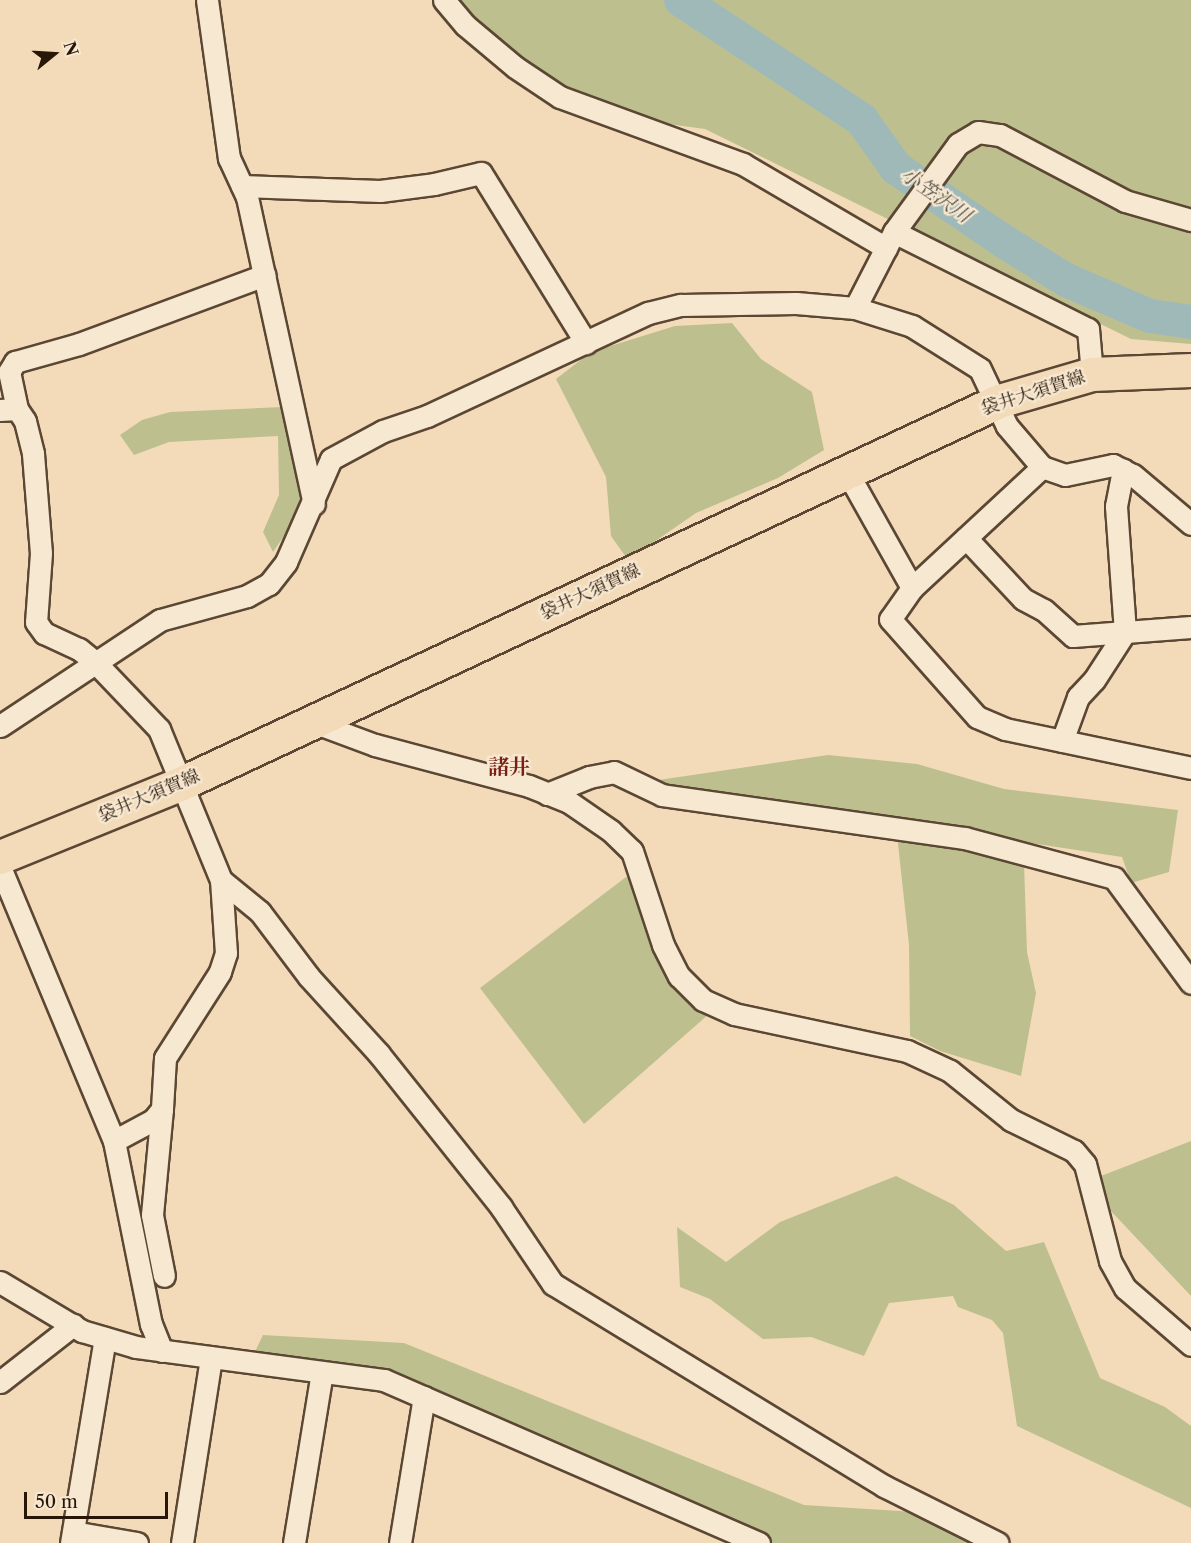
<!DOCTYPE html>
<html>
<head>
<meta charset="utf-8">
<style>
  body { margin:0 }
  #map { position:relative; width:1191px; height:1543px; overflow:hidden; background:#f3dbba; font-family:"Libre Caslon Text","Noto Serif JP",serif }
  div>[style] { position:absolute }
  .green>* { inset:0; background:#bdc08e }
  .river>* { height:34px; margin:-17px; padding:0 17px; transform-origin:17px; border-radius:17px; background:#9fb9b9 }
  .roads { filter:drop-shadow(2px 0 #5b4733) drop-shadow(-2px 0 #5b4733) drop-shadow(0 2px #5b4733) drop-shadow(0 -2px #5b4733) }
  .street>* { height:21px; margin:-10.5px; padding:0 10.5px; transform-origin:10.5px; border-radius:10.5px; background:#f7e8d2 }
  .primary>* { height:33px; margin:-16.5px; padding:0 16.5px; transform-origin:16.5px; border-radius:16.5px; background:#f3dbba }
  span { translate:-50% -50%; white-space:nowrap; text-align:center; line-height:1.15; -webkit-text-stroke:4.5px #f7e8d2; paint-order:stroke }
  .street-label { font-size:18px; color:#281606 }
  .water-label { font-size:20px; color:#524f45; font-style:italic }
  .quarter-label { font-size:21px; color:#7a1f14; font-weight:700 }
  .north { position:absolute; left:24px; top:24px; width:60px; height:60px; -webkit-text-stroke:4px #f7e8d2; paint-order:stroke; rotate:72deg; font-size:16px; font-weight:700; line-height:24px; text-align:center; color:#281606 }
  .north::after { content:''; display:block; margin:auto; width:21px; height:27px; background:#281606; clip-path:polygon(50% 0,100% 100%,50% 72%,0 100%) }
  .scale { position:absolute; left:24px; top:1492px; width:144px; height:27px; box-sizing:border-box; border:3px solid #281606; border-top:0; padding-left:8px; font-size:18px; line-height:21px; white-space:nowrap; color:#281606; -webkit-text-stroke:4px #f7e8d2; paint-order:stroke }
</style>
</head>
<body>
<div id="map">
  <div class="green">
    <div style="clip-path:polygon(451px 0,1191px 0,1191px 344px,1131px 339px,705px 129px,616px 117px,498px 53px)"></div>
    <div style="clip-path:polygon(732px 323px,761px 359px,812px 392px,824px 450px,778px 478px,696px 513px,628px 560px,611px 536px,606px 477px,556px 379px,591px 352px,675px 326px)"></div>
    <div style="clip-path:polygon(282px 407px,302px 491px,297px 517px,273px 552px,263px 532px,279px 495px,278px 436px,169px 442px,134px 455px,120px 435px,142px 420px,170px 412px)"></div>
    <div style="clip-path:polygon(828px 755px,917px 764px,1004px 789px,1178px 810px,1169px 872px,1131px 883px,1122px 857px,638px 783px)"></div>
    <div style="clip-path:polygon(897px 835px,956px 843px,1024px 863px,1027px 952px,1036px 993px,1021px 1076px,940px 1051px,910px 1036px,909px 945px)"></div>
    <div style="clip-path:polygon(626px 877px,634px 880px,710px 1013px,584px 1124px,480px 988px)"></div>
    <div style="clip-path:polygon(1191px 1141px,1191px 1296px,1110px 1210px,1101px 1176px)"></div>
    <div style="clip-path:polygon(896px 1176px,954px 1205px,1006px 1251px,1044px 1242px,1100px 1378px,1165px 1407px,1191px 1426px,1191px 1508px,1017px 1426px,1003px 1333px,992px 1320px,958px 1307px,953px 1296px,889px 1303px,864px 1356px,811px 1337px,763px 1339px,710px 1299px,680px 1287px,677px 1227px,726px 1262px,780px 1222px)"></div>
    <div style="clip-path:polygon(263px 1335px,404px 1343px,804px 1505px,916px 1512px,985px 1543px,757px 1543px,384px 1380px,250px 1362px)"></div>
  </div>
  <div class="river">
    <div style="left:681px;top:0;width:217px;rotate:33.5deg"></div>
    <div style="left:862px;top:120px;width:59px;rotate:54.7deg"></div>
    <div style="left:896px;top:168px;width:132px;rotate:34.2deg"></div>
    <div style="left:1005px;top:242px;width:72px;rotate:31.9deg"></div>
    <div style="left:1066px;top:280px;width:91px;rotate:23.2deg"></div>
    <div style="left:1150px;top:316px;width:41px;rotate:8.3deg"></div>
  </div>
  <div class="roads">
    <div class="street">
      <div style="left:207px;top:0;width:160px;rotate:82.1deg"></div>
      <div style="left:229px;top:158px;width:43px;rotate:65.2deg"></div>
      <div style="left:247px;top:197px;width:314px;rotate:77.7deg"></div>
      <div style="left:444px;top:0;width:33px;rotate:50deg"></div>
      <div style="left:465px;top:25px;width:65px;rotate:40deg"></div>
      <div style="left:515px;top:67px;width:54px;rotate:33.7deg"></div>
      <div style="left:560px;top:97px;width:195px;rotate:20.1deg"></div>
      <div style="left:743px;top:164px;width:166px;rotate:30.4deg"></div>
      <div style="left:242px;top:186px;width:138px;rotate:2.1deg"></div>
      <div style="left:380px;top:191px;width:54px;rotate:-7.4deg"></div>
      <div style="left:434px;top:184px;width:48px;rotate:-13.2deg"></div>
      <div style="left:481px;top:173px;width:200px;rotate:58.3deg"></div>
      <div style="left:894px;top:232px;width:217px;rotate:26.6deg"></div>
      <div style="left:1088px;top:329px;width:45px;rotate:84.9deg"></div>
      <div style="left:855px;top:308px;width:85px;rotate:-62.8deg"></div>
      <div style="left:894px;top:232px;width:109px;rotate:-54deg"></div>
      <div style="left:958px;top:144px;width:23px;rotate:-31deg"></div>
      <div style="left:978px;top:132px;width:22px;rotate:8deg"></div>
      <div style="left:1000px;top:135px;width:141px;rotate:27.8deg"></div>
      <div style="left:1125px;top:201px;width:69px;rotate:16.1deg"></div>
      <div style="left:17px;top:409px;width:38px;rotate:-102deg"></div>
      <div style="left:9px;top:372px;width:12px;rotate:-59deg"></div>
      <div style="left:15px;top:362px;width:66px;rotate:-15.7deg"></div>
      <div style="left:79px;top:344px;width:198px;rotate:-20.4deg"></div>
      <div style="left:0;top:410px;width:17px;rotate:-3deg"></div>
      <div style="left:17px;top:409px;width:14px;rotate:56deg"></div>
      <div style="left:25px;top:421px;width:34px;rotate:76deg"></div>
      <div style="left:33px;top:454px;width:99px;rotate:85.4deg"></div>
      <div style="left:41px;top:553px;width:69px;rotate:94.1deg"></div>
      <div style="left:36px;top:622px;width:14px;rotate:54deg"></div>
      <div style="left:44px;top:633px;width:38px;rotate:25deg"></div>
      <div style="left:79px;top:649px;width:22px;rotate:39deg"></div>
      <div style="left:96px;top:663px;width:91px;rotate:46.3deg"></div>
      <div style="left:159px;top:729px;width:163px;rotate:67.7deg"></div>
      <div style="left:221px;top:880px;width:73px;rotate:86.1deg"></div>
      <div style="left:226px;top:953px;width:20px;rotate:108deg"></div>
      <div style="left:220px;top:972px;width:102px;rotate:122.6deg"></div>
      <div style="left:165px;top:1058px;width:51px;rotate:93.4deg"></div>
      <div style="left:162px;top:1109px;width:14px;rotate:129deg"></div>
      <div style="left:153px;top:1120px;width:44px;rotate:151.7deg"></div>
      <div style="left:847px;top:472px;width:133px;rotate:60.7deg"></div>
      <div style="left:912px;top:588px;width:38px;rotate:125deg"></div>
      <div style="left:890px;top:619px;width:131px;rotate:48.4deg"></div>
      <div style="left:977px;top:717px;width:30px;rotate:23deg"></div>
      <div style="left:1005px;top:729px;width:190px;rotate:11.8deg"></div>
      <div style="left:966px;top:538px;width:83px;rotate:46.9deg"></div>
      <div style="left:1023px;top:599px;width:24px;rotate:28deg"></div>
      <div style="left:1044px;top:610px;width:39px;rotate:42deg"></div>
      <div style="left:1073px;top:636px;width:118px;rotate:-4.4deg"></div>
      <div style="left:912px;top:588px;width:178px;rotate:-42.9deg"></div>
      <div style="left:313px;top:722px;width:66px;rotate:20.4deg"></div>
      <div style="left:375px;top:745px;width:159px;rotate:14.9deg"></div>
      <div style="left:529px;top:786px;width:43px;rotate:21.8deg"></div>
      <div style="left:569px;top:802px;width:51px;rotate:34.6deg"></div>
      <div style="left:611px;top:831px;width:29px;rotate:44deg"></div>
      <div style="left:632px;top:851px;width:99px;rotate:71.7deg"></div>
      <div style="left:663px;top:945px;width:35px;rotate:63deg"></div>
      <div style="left:679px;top:976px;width:34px;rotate:45deg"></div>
      <div style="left:703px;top:1000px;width:34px;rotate:24deg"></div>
      <div style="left:734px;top:1014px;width:177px;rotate:12.1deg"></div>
      <div style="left:907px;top:1051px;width:47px;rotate:24.9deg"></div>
      <div style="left:950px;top:1071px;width:78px;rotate:38.8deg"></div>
      <div style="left:1011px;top:1120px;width:70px;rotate:26.2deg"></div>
      <div style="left:1074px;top:1151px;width:17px;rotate:50deg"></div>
      <div style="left:1085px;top:1164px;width:100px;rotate:75.5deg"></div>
      <div style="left:1110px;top:1261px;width:31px;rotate:61deg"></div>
      <div style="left:1125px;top:1288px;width:87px;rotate:40.8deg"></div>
      <div style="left:0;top:726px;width:192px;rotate:-33.5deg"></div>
      <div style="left:160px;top:620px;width:90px;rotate:-15.4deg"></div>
      <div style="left:247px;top:596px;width:25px;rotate:-29deg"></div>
      <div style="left:269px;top:584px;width:28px;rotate:-52deg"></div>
      <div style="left:286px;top:562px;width:112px;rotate:-66.4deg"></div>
      <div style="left:331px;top:459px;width:59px;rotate:-28.3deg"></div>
      <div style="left:383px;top:431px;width:46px;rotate:-18.8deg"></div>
      <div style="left:427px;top:416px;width:244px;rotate:-25deg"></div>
      <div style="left:648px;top:313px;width:34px;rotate:-14deg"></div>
      <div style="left:681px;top:305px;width:115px;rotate:-1deg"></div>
      <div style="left:796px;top:303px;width:59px;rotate:4.8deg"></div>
      <div style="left:855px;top:308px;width:60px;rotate:17.5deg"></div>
      <div style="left:912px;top:326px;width:80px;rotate:32.3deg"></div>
      <div style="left:980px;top:369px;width:63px;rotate:64.7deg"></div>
      <div style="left:1007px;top:426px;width:54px;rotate:49.5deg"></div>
      <div style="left:1042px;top:467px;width:24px;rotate:19deg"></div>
      <div style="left:1065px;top:475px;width:49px;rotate:-11.8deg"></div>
      <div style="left:1113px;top:465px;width:22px;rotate:27deg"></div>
      <div style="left:1133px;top:475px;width:76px;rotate:40.2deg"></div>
      <div style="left:1062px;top:741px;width:47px;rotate:-70deg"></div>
      <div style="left:1078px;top:697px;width:23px;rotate:-47deg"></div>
      <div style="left:1094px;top:680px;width:57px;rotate:-57.1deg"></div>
      <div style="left:1125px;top:632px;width:126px;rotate:-94.1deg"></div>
      <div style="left:1116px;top:506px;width:37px;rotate:-79deg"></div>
      <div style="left:547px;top:794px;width:45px;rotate:-22deg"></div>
      <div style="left:589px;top:777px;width:25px;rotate:-11deg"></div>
      <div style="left:614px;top:772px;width:53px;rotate:25.6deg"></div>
      <div style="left:662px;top:795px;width:306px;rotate:8.1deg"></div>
      <div style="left:965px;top:838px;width:154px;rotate:15deg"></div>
      <div style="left:1114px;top:878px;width:130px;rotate:53.7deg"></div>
      <div style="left:0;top:867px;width:297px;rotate:67.4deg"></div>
      <div style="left:114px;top:1141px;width:187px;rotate:78.6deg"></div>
      <div style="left:151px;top:1324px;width:29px;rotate:68deg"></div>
      <div style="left:221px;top:880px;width:50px;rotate:39.4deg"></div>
      <div style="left:260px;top:912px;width:81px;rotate:53deg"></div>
      <div style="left:309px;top:977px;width:104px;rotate:47.7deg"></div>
      <div style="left:379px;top:1054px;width:196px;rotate:51.4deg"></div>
      <div style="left:501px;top:1207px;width:93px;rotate:56deg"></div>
      <div style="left:553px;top:1284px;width:388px;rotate:31.4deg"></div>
      <div style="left:884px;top:1486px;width:127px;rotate:26.6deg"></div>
      <div style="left:162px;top:1109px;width:106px;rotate:95.4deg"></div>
      <div style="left:152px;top:1215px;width:62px;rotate:78.9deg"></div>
      <div style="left:0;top:1282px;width:96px;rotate:30.9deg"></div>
      <div style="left:82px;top:1331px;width:56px;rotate:16.5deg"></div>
      <div style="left:136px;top:1347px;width:250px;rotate:7.6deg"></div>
      <div style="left:384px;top:1380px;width:409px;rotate:23.5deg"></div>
      <div style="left:0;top:1382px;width:93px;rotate:-38deg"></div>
      <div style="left:73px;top:1532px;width:65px;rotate:9.8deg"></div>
      <div style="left:71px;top:1543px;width:208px;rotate:-80.6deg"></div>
      <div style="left:182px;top:1543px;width:188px;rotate:-81.1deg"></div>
      <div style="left:294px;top:1543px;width:173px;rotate:-80.7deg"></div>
      <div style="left:400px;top:1543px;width:148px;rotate:-80.7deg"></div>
    </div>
    <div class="primary">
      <div style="left:0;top:857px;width:196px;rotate:-22.1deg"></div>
      <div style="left:182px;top:783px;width:902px;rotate:-25.06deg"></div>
      <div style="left:999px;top:401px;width:97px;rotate:-16.2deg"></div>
      <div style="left:1092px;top:374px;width:99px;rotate:-2.3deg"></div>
    </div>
  </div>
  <div class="street-label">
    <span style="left:1033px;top:393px;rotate:-18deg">袋井大須賀線</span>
    <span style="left:590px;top:592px;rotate:-25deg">袋井大須賀線</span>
    <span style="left:149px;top:796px;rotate:-23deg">袋井大須賀線</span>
  </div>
  <div class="water-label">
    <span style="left:936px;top:195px;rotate:35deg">小笠沢川</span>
  </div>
  <div class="quarter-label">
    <span style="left:509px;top:767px">諸井</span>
  </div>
  <div class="north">N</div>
  <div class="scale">50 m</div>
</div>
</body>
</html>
